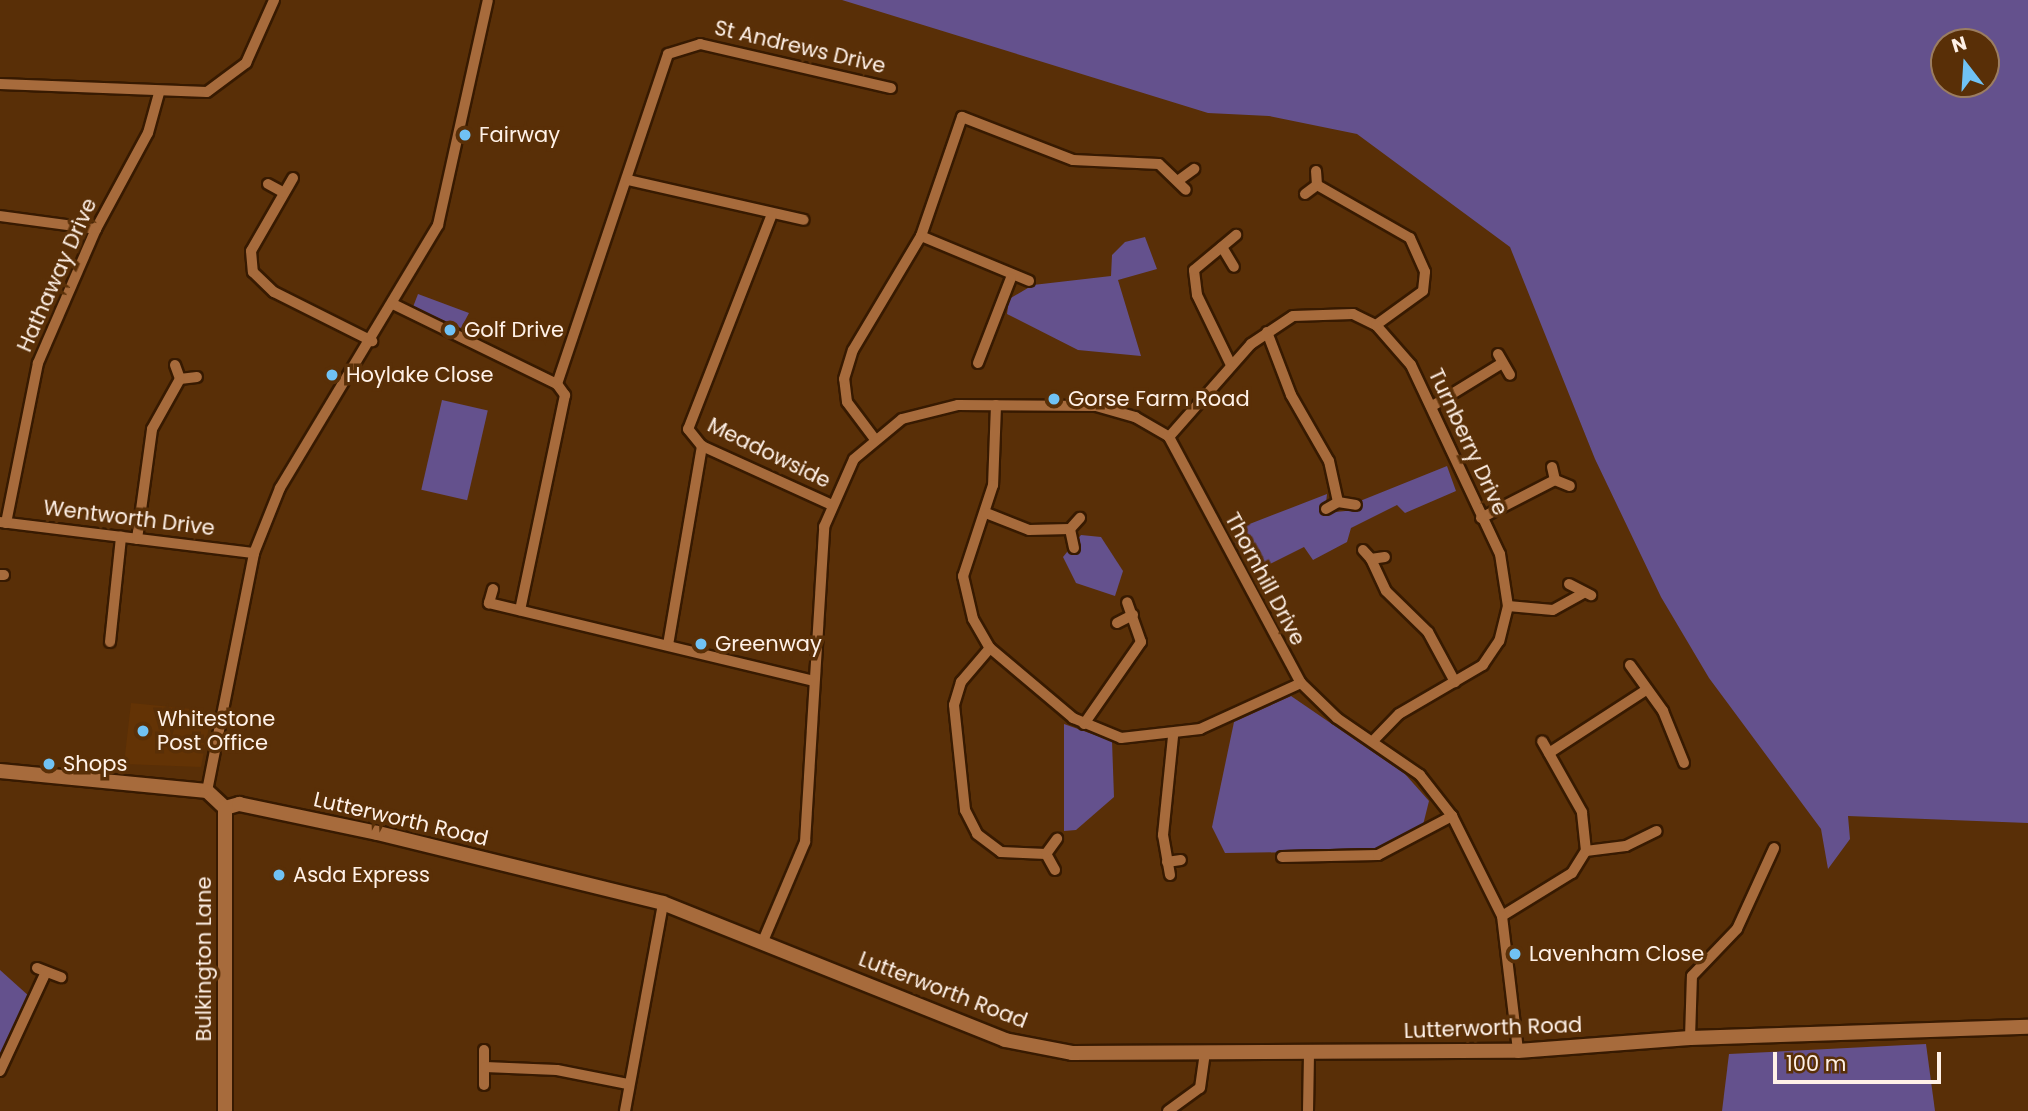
<!DOCTYPE html>
<html>
<head>
<meta charset="utf-8">
<style>
  body { margin:0 }
  #map { position:relative; width:2028px; height:1111px; overflow:hidden; background:#592f07; font-family:Poppins,sans-serif }
  div>[style] { position:absolute }
  .built>* { inset:0; background:#633305 }
  .green>* { inset:0; background:#64518d; transform-origin:0 0 }
  .roads { filter:drop-shadow(2px 0 #371a01) drop-shadow(-2px 0 #371a01) drop-shadow(0 2px #371a01) drop-shadow(0 -2px #371a01) }
  .minor>* { height:10px; margin:-5px; padding:0 5px; transform-origin:5px; border-radius:5px; background:#a76b3c }
  .secondary>* { height:14px; margin:-7px; padding:0 7px; transform-origin:7px; border-radius:7px; background:#a76b3c }
  .dots>* { width:19px; height:19px; translate:-50% -50%; box-sizing:border-box; border:4px solid #592f07; border-radius:50% }
  span { translate:-50% -50%; white-space:nowrap; text-align:center; line-height:1.15; -webkit-text-stroke:7px #592f07; paint-order:stroke }
  .street-label { font-size:21px; color:#fff1e7 }
  .poi-label { font-size:21px; color:#fff1e7 }
  .left { translate:0 -50%; text-align:left }
  .north { position:absolute; left:1930px; top:28px; width:70px; height:70px; box-sizing:border-box; background:#592f07; border:2px solid #9b7d61; border-radius:50%; rotate:343deg; font-size:19px; font-weight:700; line-height:28px; text-align:center; color:#fff1e7 }
  .north::after { content:''; display:block; margin:auto; width:24px; height:32px; background:#70c2f4; clip-path:polygon(50% 0,100% 100%,50% 72%,0 100%) }
  .scale { position:absolute; left:1773px; top:1052px; width:168px; height:32px; box-sizing:border-box; border:4px solid #fff1e7; border-top:0; padding-left:9px; font-size:21px; line-height:24px; white-space:nowrap; color:#fff1e7; -webkit-text-stroke:5px #592f07; paint-order:stroke }
</style>
</head>
<body>
<div id="map">
  <div class="built">
    <div style="clip-path:polygon(131px 703px,212px 711px,201px 767px,124px 764px)"></div>
  </div>
  <div class="green">
    <div style="clip-path:polygon(evenodd,842px 0,2028px 0,2028px 823px,1848px 816px,1850px 839px,1828px 869px,1821px 829px,1709px 678px,1661px 597px,1595px 459px,1510px 247px,1357px 134px,1269px 116px,1208px 113px,842px 0,1944px 42px,1986px 42px,1986px 84px,1944px 84px,1944px 42px)"></div>
    <div style="clip-path:polygon(1145px 237px,1157px 269px,1118px 280px,1141px 356px,1078px 350px,1007px 314px,1009px 299px,1033px 285px,1111px 276px,1112px 255px,1125px 242px)"></div>
    <div style="clip-path:polygon(418px 294px,469px 313px,461px 328px,413px 307px)"></div>
    <div style="left:442px;top:400px;width:47px;height:92px;rotate:13deg"></div>
    <div style="clip-path:polygon(1447px 466px,1456px 491px,1405px 513px,1397px 505px,1351px 528px,1347px 542px,1313px 560px,1304px 547px,1252px 573px,1229px 532px,1327px 494px,1325px 513px,1356px 510px,1360px 501px)"></div>
    <div style="clip-path:polygon(1081px 535px,1101px 537px,1123px 571px,1115px 596px,1076px 583px,1063px 557px)"></div>
    <div style="clip-path:polygon(1291px 696px,1405px 774px,1429px 801px,1423px 825px,1389px 847px,1369px 851px,1225px 853px,1212px 827px,1234px 722px)"></div>
    <div style="clip-path:polygon(1064px 724px,1112px 741px,1114px 797px,1076px 830px,1064px 831px)"></div>
    <div style="clip-path:polygon(0 970px,30px 997px,0 1061px)"></div>
    <div style="clip-path:polygon(1926px 1044px,1935px 1111px,1722px 1111px,1729px 1054px)"></div>
  </div>
  <div class="roads">
    <div class="minor">
      <div style="left:0;top:84px;width:207px;rotate:2.2deg"></div>
      <div style="left:207px;top:92px;width:49px;rotate:-36.6deg"></div>
      <div style="left:246px;top:63px;width:69px;rotate:-66deg"></div>
      <div style="left:293px;top:178px;width:84px;rotate:119.9deg"></div>
      <div style="left:251px;top:251px;width:21px;rotate:85deg"></div>
      <div style="left:253px;top:272px;width:29px;rotate:44deg"></div>
      <div style="left:274px;top:292px;width:110px;rotate:26.6deg"></div>
      <div style="left:628px;top:180px;width:180px;rotate:12.8deg"></div>
      <div style="left:1179px;top:180px;width:19px;rotate:-36deg"></div>
      <div style="left:268px;top:184px;width:18px;rotate:29deg"></div>
      <div style="left:1317px;top:185px;width:107px;rotate:29.7deg"></div>
      <div style="left:1410px;top:238px;width:37px;rotate:66deg"></div>
      <div style="left:1425px;top:272px;width:19px;rotate:96deg"></div>
      <div style="left:1423px;top:291px;width:58px;rotate:144.1deg"></div>
      <div style="left:1305px;top:194px;width:15px;rotate:-37deg"></div>
      <div style="left:1317px;top:185px;width:14px;rotate:-94deg"></div>
      <div style="left:772px;top:214px;width:231px;rotate:111.3deg"></div>
      <div style="left:688px;top:429px;width:22px;rotate:51deg"></div>
      <div style="left:702px;top:446px;width:143px;rotate:24.4deg"></div>
      <div style="left:0;top:216px;width:97px;rotate:7.7deg"></div>
      <div style="left:921px;top:236px;width:117px;rotate:22.6deg"></div>
      <div style="left:1222px;top:247px;width:23px;rotate:59deg"></div>
      <div style="left:395px;top:305px;width:180px;rotate:26deg"></div>
      <div style="left:557px;top:384px;width:14px;rotate:54deg"></div>
      <div style="left:565px;top:395px;width:220px;rotate:101.8deg"></div>
      <div style="left:1267px;top:332px;width:67px;rotate:69.1deg"></div>
      <div style="left:1291px;top:395px;width:76px;rotate:60.1deg"></div>
      <div style="left:1329px;top:461px;width:42px;rotate:77.6deg"></div>
      <div style="left:1498px;top:354px;width:24px;rotate:60deg"></div>
      <div style="left:978px;top:363px;width:91px;rotate:-68.8deg"></div>
      <div style="left:175px;top:365px;width:15px;rotate:70deg"></div>
      <div style="left:180px;top:379px;width:17px;rotate:-7deg"></div>
      <div style="left:1231px;top:365px;width:78px;rotate:-115.9deg"></div>
      <div style="left:1197px;top:295px;width:25px;rotate:-97deg"></div>
      <div style="left:1194px;top:270px;width:55px;rotate:-39.8deg"></div>
      <div style="left:557px;top:384px;width:348px;rotate:-71.4deg"></div>
      <div style="left:668px;top:54px;width:34px;rotate:-17deg"></div>
      <div style="left:700px;top:44px;width:196px;rotate:13deg"></div>
      <div style="left:996px;top:405px;width:80px;rotate:92.1deg"></div>
      <div style="left:993px;top:485px;width:96px;rotate:108.2deg"></div>
      <div style="left:963px;top:576px;width:44px;rotate:76.9deg"></div>
      <div style="left:973px;top:619px;width:34px;rotate:60deg"></div>
      <div style="left:990px;top:648px;width:109px;rotate:40.1deg"></div>
      <div style="left:1073px;top:718px;width:52px;rotate:22.6deg"></div>
      <div style="left:1121px;top:738px;width:80px;rotate:-6.5deg"></div>
      <div style="left:1200px;top:729px;width:111px;rotate:-24.5deg"></div>
      <div style="left:1434px;top:405px;width:76px;rotate:-31.6deg"></div>
      <div style="left:1169px;top:437px;width:124px;rotate:-48.6deg"></div>
      <div style="left:1251px;top:344px;width:50px;rotate:-33.7deg"></div>
      <div style="left:1293px;top:316px;width:60px;rotate:-1.9deg"></div>
      <div style="left:1353px;top:314px;width:25px;rotate:26deg"></div>
      <div style="left:1376px;top:325px;width:53px;rotate:48.8deg"></div>
      <div style="left:1411px;top:365px;width:209px;rotate:64.8deg"></div>
      <div style="left:1500px;top:554px;width:53px;rotate:81.3deg"></div>
      <div style="left:1508px;top:606px;width:36px;rotate:104deg"></div>
      <div style="left:1499px;top:641px;width:29px;rotate:124deg"></div>
      <div style="left:1483px;top:665px;width:97px;rotate:149.7deg"></div>
      <div style="left:1399px;top:714px;width:36px;rotate:134deg"></div>
      <div style="left:874px;top:438px;width:45px;rotate:-126.9deg"></div>
      <div style="left:847px;top:402px;width:23px;rotate:-97deg"></div>
      <div style="left:844px;top:379px;width:30px;rotate:-73deg"></div>
      <div style="left:853px;top:350px;width:133px;rotate:-59.2deg"></div>
      <div style="left:921px;top:236px;width:126px;rotate:-71deg"></div>
      <div style="left:962px;top:117px;width:119px;rotate:21.2deg"></div>
      <div style="left:1073px;top:160px;width:86px;rotate:2.7deg"></div>
      <div style="left:1159px;top:164px;width:37px;rotate:44deg"></div>
      <div style="left:1552px;top:467px;width:13px;rotate:77deg"></div>
      <div style="left:1555px;top:480px;width:16px;rotate:22deg"></div>
      <div style="left:1326px;top:509px;width:14px;rotate:-30deg"></div>
      <div style="left:1338px;top:502px;width:18px;rotate:9deg"></div>
      <div style="left:986px;top:513px;width:46px;rotate:21.6deg"></div>
      <div style="left:1029px;top:530px;width:41px;rotate:-1.4deg"></div>
      <div style="left:1481px;top:518px;width:83px;rotate:-27.2deg"></div>
      <div style="left:0;top:522px;width:256px;rotate:7deg"></div>
      <div style="left:6px;top:523px;width:163px;rotate:-78.7deg"></div>
      <div style="left:38px;top:363px;width:146px;rotate:-66.6deg"></div>
      <div style="left:96px;top:229px;width:109px;rotate:-61.6deg"></div>
      <div style="left:148px;top:133px;width:41px;rotate:-74.6deg"></div>
      <div style="left:137px;top:539px;width:111px;rotate:-82.2deg"></div>
      <div style="left:152px;top:429px;width:57px;rotate:-60.8deg"></div>
      <div style="left:1074px;top:548px;width:19px;rotate:-102deg"></div>
      <div style="left:1070px;top:529px;width:15px;rotate:-48deg"></div>
      <div style="left:1363px;top:550px;width:12px;rotate:48deg"></div>
      <div style="left:1371px;top:559px;width:14px;rotate:-8deg"></div>
      <div style="left:1371px;top:559px;width:35px;rotate:65deg"></div>
      <div style="left:1386px;top:591px;width:59px;rotate:44.3deg"></div>
      <div style="left:1428px;top:632px;width:57px;rotate:61.6deg"></div>
      <div style="left:0;top:575px;width:4px"></div>
      <div style="left:1569px;top:584px;width:25px;rotate:27deg"></div>
      <div style="left:493px;top:589px;width:15px;rotate:106deg"></div>
      <div style="left:489px;top:603px;width:334px;rotate:13.5deg"></div>
      <div style="left:1508px;top:606px;width:45px;rotate:5.1deg"></div>
      <div style="left:1553px;top:610px;width:33px;rotate:-29deg"></div>
      <div style="left:1117px;top:623px;width:18px;rotate:-27deg"></div>
      <div style="left:110px;top:642px;width:106px;rotate:-84deg"></div>
      <div style="left:668px;top:645px;width:202px;rotate:-80.3deg"></div>
      <div style="left:990px;top:648px;width:45px;rotate:130.5deg"></div>
      <div style="left:961px;top:682px;width:24px;rotate:107deg"></div>
      <div style="left:954px;top:705px;width:106px;rotate:84deg"></div>
      <div style="left:965px;top:810px;width:27px;rotate:63deg"></div>
      <div style="left:977px;top:834px;width:30px;rotate:37deg"></div>
      <div style="left:1001px;top:852px;width:45px;rotate:2.5deg"></div>
      <div style="left:1630px;top:665px;width:57px;rotate:54.3deg"></div>
      <div style="left:1663px;top:711px;width:56px;rotate:68deg"></div>
      <div style="left:1084px;top:724px;width:100px;rotate:-55.2deg"></div>
      <div style="left:1141px;top:642px;width:42px;rotate:-109.3deg"></div>
      <div style="left:1549px;top:753px;width:116px;rotate:-33deg"></div>
      <div style="left:207px;top:791px;width:243px;rotate:-78.8deg"></div>
      <div style="left:254px;top:553px;width:70px;rotate:-68.2deg"></div>
      <div style="left:280px;top:488px;width:307px;rotate:-59deg"></div>
      <div style="left:438px;top:225px;width:230px;rotate:-77.5deg"></div>
      <div style="left:1586px;top:851px;width:40px;rotate:-7.1deg"></div>
      <div style="left:1626px;top:846px;width:34px;rotate:-26deg"></div>
      <div style="left:1282px;top:857px;width:96px;rotate:-1.2deg"></div>
      <div style="left:1378px;top:855px;width:84px;rotate:-27.8deg"></div>
      <div style="left:1167px;top:862px;width:14px;rotate:-8deg"></div>
      <div style="left:1055px;top:870px;width:18px;rotate:-119deg"></div>
      <div style="left:1046px;top:854px;width:19px;rotate:-54deg"></div>
      <div style="left:1170px;top:875px;width:41px;rotate:-99.9deg"></div>
      <div style="left:1163px;top:835px;width:99px;rotate:-84.2deg"></div>
      <div style="left:1502px;top:916px;width:82px;rotate:-31.6deg"></div>
      <div style="left:1572px;top:873px;width:26px;rotate:-58deg"></div>
      <div style="left:1586px;top:851px;width:39px;rotate:-96deg"></div>
      <div style="left:1582px;top:812px;width:81px;rotate:-119.4deg"></div>
      <div style="left:763px;top:941px;width:108px;rotate:-67deg"></div>
      <div style="left:805px;top:842px;width:316px;rotate:-86.5deg"></div>
      <div style="left:824px;top:527px;width:74px;rotate:-66.2deg"></div>
      <div style="left:854px;top:459px;width:62px;rotate:-39.8deg"></div>
      <div style="left:902px;top:419px;width:58px;rotate:-14deg"></div>
      <div style="left:958px;top:405px;width:138px;rotate:0.4deg"></div>
      <div style="left:1096px;top:406px;width:41px;rotate:15.8deg"></div>
      <div style="left:1135px;top:417px;width:39px;rotate:30deg"></div>
      <div style="left:1169px;top:437px;width:279px;rotate:61.8deg"></div>
      <div style="left:1301px;top:683px;width:50px;rotate:44.2deg"></div>
      <div style="left:1337px;top:718px;width:101px;rotate:34.5deg"></div>
      <div style="left:1420px;top:775px;width:52px;rotate:52deg"></div>
      <div style="left:1452px;top:816px;width:112px;rotate:63.4deg"></div>
      <div style="left:1502px;top:916px;width:136px;rotate:83.2deg"></div>
      <div style="left:37px;top:968px;width:26px;rotate:21deg"></div>
      <div style="left:1690px;top:1038px;width:62px;rotate:-88.2deg"></div>
      <div style="left:1692px;top:976px;width:65px;rotate:-46.2deg"></div>
      <div style="left:1737px;top:929px;width:89px;rotate:-65.4deg"></div>
      <div style="left:484px;top:1050px;width:35px;rotate:90deg"></div>
      <div style="left:485px;top:1067px;width:72px;rotate:2.4deg"></div>
      <div style="left:557px;top:1070px;width:72px;rotate:11.2deg"></div>
      <div style="left:0;top:1071px;width:109px;rotate:-65.1deg"></div>
      <div style="left:625px;top:1111px;width:211px;rotate:-79.6deg"></div>
      <div style="left:1168px;top:1111px;width:39px;rotate:-36deg"></div>
      <div style="left:1200px;top:1088px;width:34px;rotate:-82deg"></div>
      <div style="left:1308px;top:1111px;width:58px;rotate:-89deg"></div>
    </div>
    <div class="secondary">
      <div style="left:0;top:771px;width:208px;rotate:5.5deg"></div>
      <div style="left:207px;top:791px;width:25px;rotate:43deg"></div>
      <div style="left:225px;top:808px;width:15px;rotate:-16deg"></div>
      <div style="left:239px;top:804px;width:142px;rotate:11.8deg"></div>
      <div style="left:378px;top:833px;width:293px;rotate:13.8deg"></div>
      <div style="left:663px;top:903px;width:368px;rotate:21.8deg"></div>
      <div style="left:1005px;top:1040px;width:68px;rotate:11deg"></div>
      <div style="left:1072px;top:1053px;width:446px;rotate:-0.3deg"></div>
      <div style="left:1518px;top:1051px;width:172px;rotate:-4.3deg"></div>
      <div style="left:1690px;top:1038px;width:338px;rotate:-1.9deg"></div>
      <div style="left:225px;top:808px;width:303px;rotate:90deg"></div>
    </div>
  </div>
  <div class="dots">
    <div style="left:465px;top:135px;background:#70c2f4"></div>
    <div style="left:450px;top:330px;background:#70c2f4"></div>
    <div style="left:332px;top:375px;background:#70c2f4"></div>
    <div style="left:1054px;top:399px;background:#70c2f4"></div>
    <div style="left:701px;top:644px;background:#70c2f4"></div>
    <div style="left:143px;top:731px;background:#70c2f4"></div>
    <div style="left:49px;top:764px;background:#70c2f4"></div>
    <div style="left:279px;top:875px;background:#70c2f4"></div>
    <div style="left:1515px;top:954px;background:#70c2f4"></div>
  </div>
  <div class="street-label">
    <span style="left:800px;top:47px;rotate:13deg">St Andrews Drive</span>
    <span style="left:57px;top:275px;rotate:-66deg">Hathaway Drive</span>
    <span style="left:1468px;top:442px;rotate:65deg">Turnberry Drive</span>
    <span style="left:769px;top:453px;rotate:26deg">Meadowside</span>
    <span style="left:129px;top:518px;rotate:7deg">Wentworth Drive</span>
    <span style="left:1265px;top:579px;rotate:62deg">Thornhill Drive</span>
    <span style="left:401px;top:819px;rotate:13deg">Lutterworth Road</span>
    <span style="left:204px;top:959px;rotate:-90deg">Bulkington Lane</span>
    <span style="left:943px;top:990px;rotate:21deg">Lutterworth Road</span>
    <span style="left:1493px;top:1028px;rotate:-2deg">Lutterworth Road</span>
  </div>
  <div class="poi-label">
    <span class="left" style="left:479px;top:135px">Fairway</span>
    <span class="left" style="left:464px;top:330px">Golf Drive</span>
    <span class="left" style="left:346px;top:375px">Hoylake Close</span>
    <span class="left" style="left:1068px;top:399px">Gorse Farm Road</span>
    <span class="left" style="left:715px;top:644px">Greenway</span>
    <span class="left" style="left:157px;top:731px">Whitestone<br>Post Office</span>
    <span class="left" style="left:63px;top:764px">Shops</span>
    <span class="left" style="left:293px;top:875px">Asda Express</span>
    <span class="left" style="left:1529px;top:954px">Lavenham Close</span>
  </div>
  <div class="north">N</div>
  <div class="scale">100 m</div>
</div>
</body>
</html>
